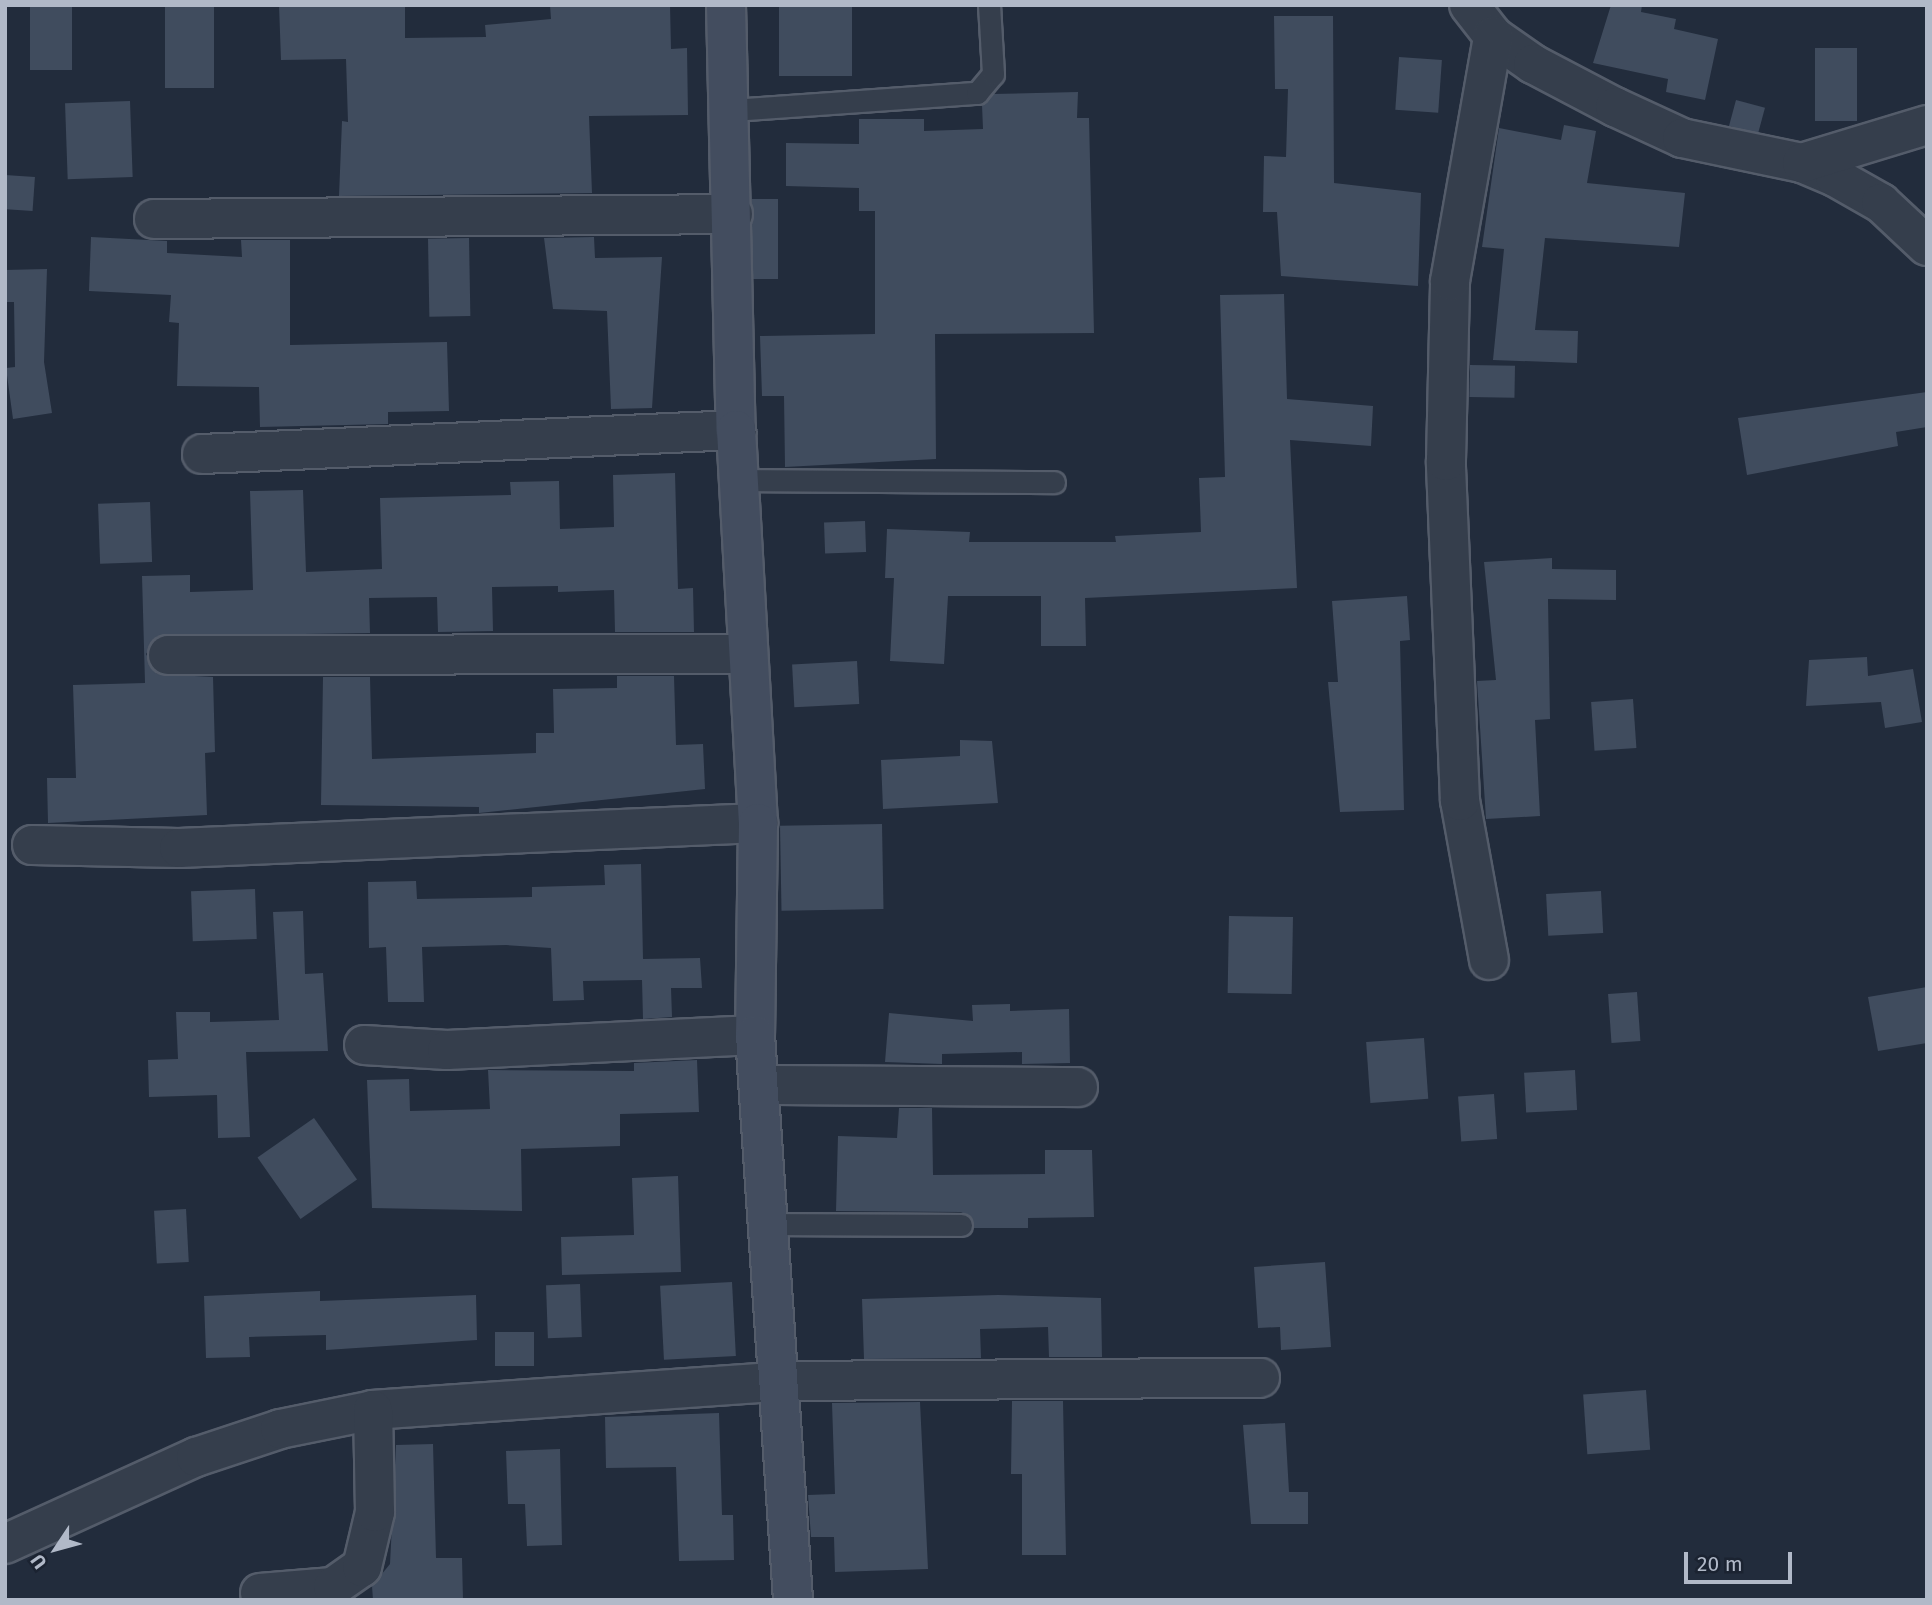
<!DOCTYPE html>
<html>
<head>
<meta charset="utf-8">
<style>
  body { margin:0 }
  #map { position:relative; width:1932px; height:1605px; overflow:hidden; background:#222c3c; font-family:"Fira Sans",sans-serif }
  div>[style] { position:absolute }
  .building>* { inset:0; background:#404c5e; transform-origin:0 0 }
  .roads { filter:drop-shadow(2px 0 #545c6a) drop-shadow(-2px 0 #545c6a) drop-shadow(0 2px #545c6a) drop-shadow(0 -2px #545c6a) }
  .lane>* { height:21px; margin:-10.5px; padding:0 10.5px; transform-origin:10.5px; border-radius:10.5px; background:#353e4c }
  .street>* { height:38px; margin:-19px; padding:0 19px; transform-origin:19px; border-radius:19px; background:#353e4c }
  .secondary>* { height:38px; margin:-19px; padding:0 19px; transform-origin:19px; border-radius:19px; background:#434d5f }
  span { translate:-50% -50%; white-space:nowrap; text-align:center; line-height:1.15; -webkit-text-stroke:5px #1b2331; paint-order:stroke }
  .frame { position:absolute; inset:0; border:7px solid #b1b9c8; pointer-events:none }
  .north { position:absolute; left:21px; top:1514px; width:70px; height:70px; -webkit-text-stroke:5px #1b2331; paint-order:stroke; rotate:234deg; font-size:19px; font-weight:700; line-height:28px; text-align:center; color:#b1b9c8 }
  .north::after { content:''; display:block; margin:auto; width:24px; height:32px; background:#b1b9c8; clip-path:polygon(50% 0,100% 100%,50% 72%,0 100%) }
  .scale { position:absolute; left:1684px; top:1552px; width:108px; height:32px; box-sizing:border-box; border:4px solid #b1b9c8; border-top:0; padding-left:9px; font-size:21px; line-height:24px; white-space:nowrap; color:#b1b9c8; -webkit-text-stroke:5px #1b2331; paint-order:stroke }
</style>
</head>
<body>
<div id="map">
  <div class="building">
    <div style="left:30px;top:5px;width:42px;height:65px"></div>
    <div style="left:165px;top:5px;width:49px;height:83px"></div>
    <div style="clip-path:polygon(279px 5px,405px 5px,405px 38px,486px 37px,485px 25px,551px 19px,550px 5px,670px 5px,671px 49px,687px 48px,688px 115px,589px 116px,592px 193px,339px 196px,342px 121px,348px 122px,346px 59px,281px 60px)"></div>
    <div style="left:779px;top:5px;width:73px;height:71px"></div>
    <div style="clip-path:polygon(1611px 5px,1642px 5px,1641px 12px,1676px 19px,1674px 29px,1718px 39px,1705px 100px,1666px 92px,1668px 79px,1593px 63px)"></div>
    <div style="clip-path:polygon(1274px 16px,1333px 16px,1334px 183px,1421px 193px,1418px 286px,1281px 276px,1277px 212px,1263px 212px,1264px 156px,1286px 157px,1288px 89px,1275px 89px)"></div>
    <div style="left:1815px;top:48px;width:42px;height:73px"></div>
    <div style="left:1399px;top:57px;width:43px;height:53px;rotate:4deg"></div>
    <div style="clip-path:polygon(1078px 92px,1077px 118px,1089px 118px,1094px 333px,935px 334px,936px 459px,785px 467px,784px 396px,762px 396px,760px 336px,875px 334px,875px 211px,859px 211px,859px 188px,786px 186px,786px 143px,859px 144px,859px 119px,924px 119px,924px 131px,983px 129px,982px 105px,993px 94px)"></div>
    <div style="left:1736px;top:100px;width:30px;height:27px;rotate:15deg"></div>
    <div style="left:130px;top:101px;width:76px;height:65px;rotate:88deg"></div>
    <div style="clip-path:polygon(1564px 125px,1596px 131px,1587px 183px,1685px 193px,1679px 247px,1545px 238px,1535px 330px,1578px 331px,1577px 363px,1493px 360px,1504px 249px,1482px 247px,1499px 128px,1561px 140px)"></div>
    <div style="left:5px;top:175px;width:30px;height:34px;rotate:4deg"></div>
    <div style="left:752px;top:199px;width:26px;height:80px"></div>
    <div style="clip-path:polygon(91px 237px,167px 241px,167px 253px,242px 257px,241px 240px,290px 240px,290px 345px,447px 342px,449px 411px,388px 412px,388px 424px,260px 427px,259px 387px,177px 386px,179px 323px,169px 322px,171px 295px,89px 291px)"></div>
    <div style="clip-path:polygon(594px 237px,595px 258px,662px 257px,652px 408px,611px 409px,607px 311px,553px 309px,544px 238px)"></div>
    <div style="left:469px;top:238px;width:78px;height:41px;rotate:89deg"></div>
    <div style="clip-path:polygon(47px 269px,44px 362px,52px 413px,13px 419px,6px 368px,15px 367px,14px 302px,5px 302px,5px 270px)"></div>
    <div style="clip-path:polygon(1284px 294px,1287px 399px,1373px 406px,1371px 446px,1290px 440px,1297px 588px,1085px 598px,1086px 646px,1041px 646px,1041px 596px,948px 596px,944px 664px,890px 661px,894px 578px,885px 578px,887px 529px,970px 532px,969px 542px,1116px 542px,1115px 536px,1201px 532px,1199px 478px,1225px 477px,1220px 295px)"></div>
    <div style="left:1470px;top:365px;width:45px;height:32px;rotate:1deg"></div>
    <div style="clip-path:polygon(1927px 392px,1927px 427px,1896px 432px,1898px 446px,1747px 475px,1738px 418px)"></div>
    <div style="clip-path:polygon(675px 473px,678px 589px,693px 588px,694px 632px,615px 632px,614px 590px,558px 592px,558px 586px,492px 587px,493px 631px,438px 632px,437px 597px,369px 598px,370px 633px,158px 636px,146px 654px,157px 674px,213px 677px,215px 752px,205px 753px,207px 815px,48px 823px,47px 778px,76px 778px,73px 685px,145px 683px,142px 576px,190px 575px,190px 592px,253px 590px,250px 491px,303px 490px,306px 572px,382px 569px,380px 498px,511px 495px,510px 482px,559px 481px,560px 529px,614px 527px,613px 475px)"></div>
    <div style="left:150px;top:502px;width:60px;height:52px;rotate:88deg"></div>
    <div style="left:865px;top:521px;width:31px;height:41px;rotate:88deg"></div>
    <div style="clip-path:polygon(1552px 558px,1552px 569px,1616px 570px,1616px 600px,1548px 599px,1550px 719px,1535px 720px,1540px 816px,1486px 819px,1477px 681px,1496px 680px,1484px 562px)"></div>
    <div style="clip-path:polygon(1407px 596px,1410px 640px,1400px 641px,1404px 810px,1340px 812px,1328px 682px,1338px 682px,1332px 601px)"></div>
    <div style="clip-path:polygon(1867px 657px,1868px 676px,1913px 669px,1922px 722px,1885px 728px,1881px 702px,1806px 706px,1809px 660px)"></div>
    <div style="left:857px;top:661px;width:43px;height:65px;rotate:87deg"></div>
    <div style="clip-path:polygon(617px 676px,674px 676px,676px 745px,703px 744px,705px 789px,479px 813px,479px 807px,321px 805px,323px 677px,370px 677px,372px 759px,536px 753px,536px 733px,554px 733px,553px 689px,617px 688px)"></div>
    <div style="left:1633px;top:699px;width:49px;height:42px;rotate:86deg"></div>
    <div style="clip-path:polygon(960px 740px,992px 741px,998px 803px,883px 809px,881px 760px,960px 756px)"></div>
    <div style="left:882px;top:824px;width:85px;height:102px;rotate:89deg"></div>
    <div style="clip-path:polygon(641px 864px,643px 959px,700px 958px,702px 988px,671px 988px,672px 1017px,643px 1019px,642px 980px,583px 981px,584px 1000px,553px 1001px,551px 948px,506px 945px,422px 947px,424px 1002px,388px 1002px,386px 947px,369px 948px,368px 882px,416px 881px,417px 899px,532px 897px,532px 887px,605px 885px,604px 865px)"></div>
    <div style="left:255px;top:889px;width:50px;height:64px;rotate:88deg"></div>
    <div style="left:1601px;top:891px;width:42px;height:55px;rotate:87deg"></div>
    <div style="clip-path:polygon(303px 911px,305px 974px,323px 973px,328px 1051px,246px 1052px,250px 1137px,218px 1138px,217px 1095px,149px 1097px,148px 1060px,178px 1059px,176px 1012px,210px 1012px,210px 1022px,279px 1020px,273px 912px)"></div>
    <div style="left:1229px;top:916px;width:64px;height:77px;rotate:1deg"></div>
    <div style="clip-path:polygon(1927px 987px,1927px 1043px,1878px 1051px,1868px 997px)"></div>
    <div style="left:1637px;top:992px;width:49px;height:29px;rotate:86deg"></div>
    <div style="clip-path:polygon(1010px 1004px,1010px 1011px,1069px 1009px,1070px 1063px,1022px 1064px,1022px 1052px,942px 1054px,942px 1064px,885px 1062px,889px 1013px,973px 1021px,972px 1005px)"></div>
    <div style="left:1424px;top:1038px;width:61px;height:58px;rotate:86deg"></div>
    <div style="clip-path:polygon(697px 1060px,699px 1112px,620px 1114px,620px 1146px,521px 1149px,522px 1211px,372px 1208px,367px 1080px,409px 1079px,410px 1111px,490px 1109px,488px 1070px,634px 1071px,634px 1063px)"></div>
    <div style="left:1575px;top:1070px;width:40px;height:51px;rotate:87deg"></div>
    <div style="left:1494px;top:1094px;width:45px;height:36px;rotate:86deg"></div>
    <div style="clip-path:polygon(899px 1108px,932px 1108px,933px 1175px,1045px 1174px,1045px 1150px,1092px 1150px,1094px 1217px,1028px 1218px,1028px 1228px,973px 1228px,972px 1218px,961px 1212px,836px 1211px,838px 1136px,897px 1138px)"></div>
    <div style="left:314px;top:1118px;width:75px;height:69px;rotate:55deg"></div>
    <div style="clip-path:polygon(678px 1176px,681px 1272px,562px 1275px,561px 1237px,634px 1235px,632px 1178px)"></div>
    <div style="left:186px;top:1209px;width:53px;height:32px;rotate:87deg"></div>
    <div style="clip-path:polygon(1325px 1262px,1331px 1347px,1281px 1350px,1280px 1327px,1258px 1328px,1254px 1267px)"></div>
    <div style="left:732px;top:1282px;width:74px;height:72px;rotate:87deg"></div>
    <div style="left:580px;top:1284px;width:53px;height:34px;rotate:88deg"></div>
    <div style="clip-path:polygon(320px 1291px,320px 1301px,476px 1295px,477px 1340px,326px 1350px,326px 1335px,249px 1337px,250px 1357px,206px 1358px,204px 1296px)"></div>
    <div style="clip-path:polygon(998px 1295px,1101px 1298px,1102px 1357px,1049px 1357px,1048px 1327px,980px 1329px,981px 1358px,864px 1359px,862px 1299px)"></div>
    <div style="left:534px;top:1332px;width:34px;height:39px;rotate:90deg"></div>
    <div style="left:1646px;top:1390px;width:60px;height:63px;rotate:86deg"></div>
    <div style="clip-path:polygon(1012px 1401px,1063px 1401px,1066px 1555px,1022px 1555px,1022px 1474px,1011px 1474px)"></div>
    <div style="clip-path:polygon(920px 1402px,928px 1569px,835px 1572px,834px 1537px,811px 1537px,808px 1495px,835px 1494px,832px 1403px)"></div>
    <div style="clip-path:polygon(719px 1413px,722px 1515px,733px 1515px,734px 1560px,679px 1561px,676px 1467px,606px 1468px,605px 1417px)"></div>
    <div style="clip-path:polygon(1285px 1423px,1289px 1492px,1308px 1492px,1308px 1524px,1251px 1524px,1243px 1425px)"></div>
    <div style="clip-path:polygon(433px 1444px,436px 1558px,462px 1558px,463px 1600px,373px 1600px,372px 1586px,390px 1564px,396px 1445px)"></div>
    <div style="clip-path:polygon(560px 1449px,562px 1545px,527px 1546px,525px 1504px,508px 1504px,506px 1451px)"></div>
  </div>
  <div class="roads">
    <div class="lane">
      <div style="left:732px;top:110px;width:246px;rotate:-4deg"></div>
      <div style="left:977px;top:93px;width:25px;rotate:-50deg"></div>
      <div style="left:993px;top:74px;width:69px;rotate:-93.3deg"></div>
      <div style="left:741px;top:480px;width:313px;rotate:0.4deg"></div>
      <div style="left:771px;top:1224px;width:190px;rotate:0.3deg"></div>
    </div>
    <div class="street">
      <div style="left:1469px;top:5px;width:39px;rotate:52deg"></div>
      <div style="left:1493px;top:36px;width:49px;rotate:35deg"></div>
      <div style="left:1533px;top:64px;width:93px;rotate:27.7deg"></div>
      <div style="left:1615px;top:107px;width:74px;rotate:24.8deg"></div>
      <div style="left:1682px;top:138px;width:123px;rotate:11.8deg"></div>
      <div style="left:1802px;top:163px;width:36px;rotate:23deg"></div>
      <div style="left:1835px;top:177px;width:53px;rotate:29.5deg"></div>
      <div style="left:1881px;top:203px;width:63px;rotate:43.1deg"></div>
      <div style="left:1802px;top:163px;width:131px;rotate:-16.9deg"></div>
      <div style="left:154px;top:219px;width:579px;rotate:-0.49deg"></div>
      <div style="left:202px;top:454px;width:535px;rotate:-2.57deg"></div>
      <div style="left:168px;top:655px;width:578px;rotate:-0.1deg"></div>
      <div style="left:32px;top:845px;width:147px;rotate:1.2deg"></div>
      <div style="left:179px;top:848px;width:580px;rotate:-2.47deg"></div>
      <div style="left:1489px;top:960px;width:162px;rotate:-100.3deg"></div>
      <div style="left:1460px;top:801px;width:340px;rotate:-92.4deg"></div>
      <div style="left:1446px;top:461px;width:180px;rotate:-88.7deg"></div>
      <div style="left:1450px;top:281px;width:249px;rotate:-80deg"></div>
      <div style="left:364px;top:1045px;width:83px;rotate:3.4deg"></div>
      <div style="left:447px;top:1050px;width:308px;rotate:-2.8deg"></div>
      <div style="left:760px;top:1085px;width:318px;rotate:0.4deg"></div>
      <div style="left:5px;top:1544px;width:210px;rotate:-24.5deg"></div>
      <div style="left:196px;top:1457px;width:89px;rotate:-18.4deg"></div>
      <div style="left:280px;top:1429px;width:95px;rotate:-11.5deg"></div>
      <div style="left:373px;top:1410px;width:411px;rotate:-4deg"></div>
      <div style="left:783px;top:1381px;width:477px;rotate:-0.4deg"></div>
      <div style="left:260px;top:1593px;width:73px;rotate:-4.7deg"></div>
      <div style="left:333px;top:1587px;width:35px;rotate:-35deg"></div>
      <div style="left:362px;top:1567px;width:57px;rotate:-76.7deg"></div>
      <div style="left:375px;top:1512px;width:102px;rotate:-91.1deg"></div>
    </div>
    <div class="secondary">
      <div style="left:726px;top:5px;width:425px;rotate:88.7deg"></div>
      <div style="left:736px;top:430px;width:394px;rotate:86.8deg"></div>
      <div style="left:758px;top:823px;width:212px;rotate:90.8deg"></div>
      <div style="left:755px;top:1035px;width:566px;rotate:86.15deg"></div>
    </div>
  </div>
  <div class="frame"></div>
  <div class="north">U</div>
  <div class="scale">20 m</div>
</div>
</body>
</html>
